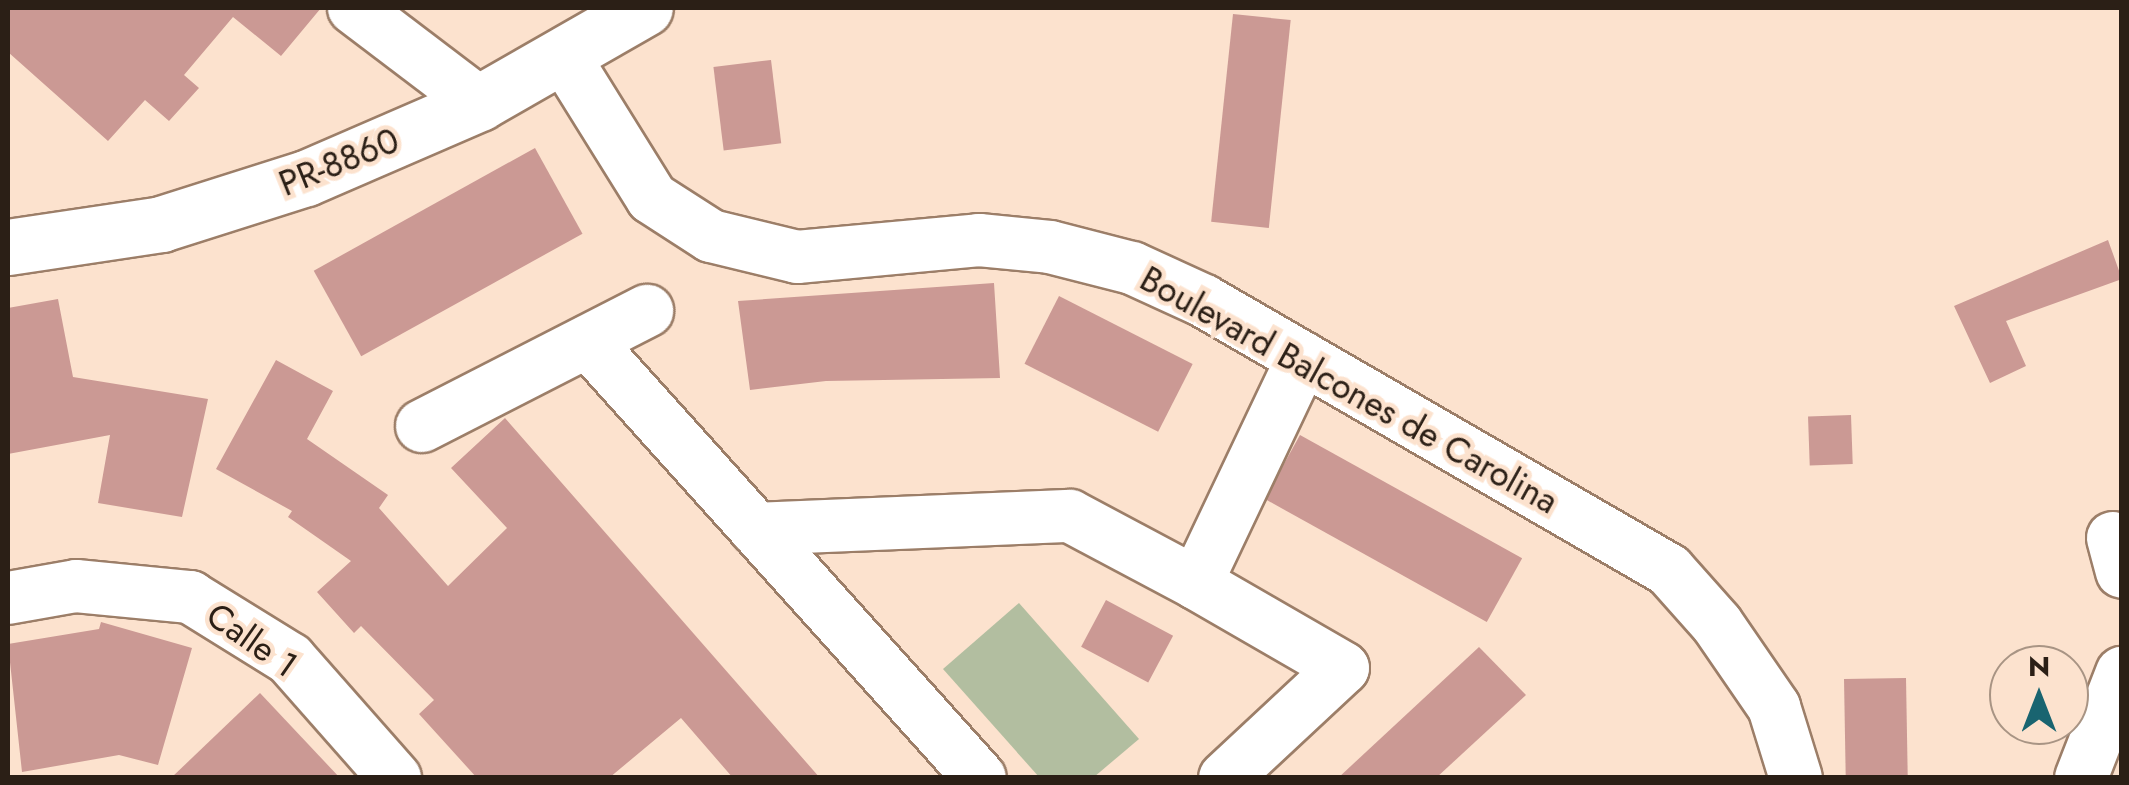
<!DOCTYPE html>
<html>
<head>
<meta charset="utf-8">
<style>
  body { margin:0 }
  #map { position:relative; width:2129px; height:785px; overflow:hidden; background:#fce2ce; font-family:Jost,sans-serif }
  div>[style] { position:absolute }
  .green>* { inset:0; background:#b2bea0 }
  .building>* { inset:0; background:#cb9994; transform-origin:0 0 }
  .roads { filter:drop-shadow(2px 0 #9c7e68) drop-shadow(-2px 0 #9c7e68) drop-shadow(0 2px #9c7e68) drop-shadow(0 -2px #9c7e68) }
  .minor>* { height:52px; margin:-26px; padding:0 26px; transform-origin:26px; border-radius:26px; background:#fff }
  .tertiary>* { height:55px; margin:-27.5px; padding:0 27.5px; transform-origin:27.5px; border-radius:27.5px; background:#fff }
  span { translate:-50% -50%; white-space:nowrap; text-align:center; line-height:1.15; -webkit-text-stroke:9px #fce2ce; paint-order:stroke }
  .street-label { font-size:35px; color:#2b1f16 }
  .frame { position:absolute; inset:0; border:10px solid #2b1f16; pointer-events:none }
  .north { position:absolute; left:1989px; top:645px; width:100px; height:100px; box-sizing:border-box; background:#fce2ce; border:2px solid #a89484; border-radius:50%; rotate:0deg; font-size:28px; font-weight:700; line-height:40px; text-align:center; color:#2b1f16 }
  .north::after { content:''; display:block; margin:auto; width:35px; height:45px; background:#196470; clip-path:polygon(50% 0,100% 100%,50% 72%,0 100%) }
</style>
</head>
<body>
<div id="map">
  <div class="green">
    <div style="clip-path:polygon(1019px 603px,1139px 739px,1094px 777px,1039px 777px,943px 669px)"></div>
  </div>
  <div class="building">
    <div style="clip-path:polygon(8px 8px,321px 8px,281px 56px,233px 17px,184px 75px,199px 88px,169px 121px,145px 100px,108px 141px,8px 52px)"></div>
    <div style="left:1233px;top:14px;width:58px;height:209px;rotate:6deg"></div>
    <div style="left:771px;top:60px;width:84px;height:58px;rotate:83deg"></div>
    <div style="left:535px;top:148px;width:98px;height:253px;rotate:61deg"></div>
    <div style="clip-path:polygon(2108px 240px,2122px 279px,2006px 321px,2026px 366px,1990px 383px,1954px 306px)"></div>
    <div style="clip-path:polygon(994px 283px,1000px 378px,826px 381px,750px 390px,738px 301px)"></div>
    <div style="left:1059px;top:296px;width:150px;height:76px;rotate:27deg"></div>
    <div style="clip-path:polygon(58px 299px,73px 377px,208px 399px,182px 517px,98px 503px,110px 435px,8px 454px,8px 308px)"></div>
    <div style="clip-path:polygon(276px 360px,333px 391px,307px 439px,388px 495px,379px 508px,448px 586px,507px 528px,451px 468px,505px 418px,820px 778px,733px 778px,681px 718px,609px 778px,477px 778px,419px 714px,434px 700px,361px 626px,354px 633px,317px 592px,351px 561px,288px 517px,292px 511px,216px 469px)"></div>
    <div style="left:1851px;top:415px;width:49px;height:43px;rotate:88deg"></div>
    <div style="left:1300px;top:435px;width:254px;height:73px;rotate:29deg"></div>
    <div style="left:1106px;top:600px;width:76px;height:53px;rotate:28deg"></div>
    <div style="clip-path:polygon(101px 622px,192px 648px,158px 765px,119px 755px,22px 772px,8px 644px,99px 629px)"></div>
    <div style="clip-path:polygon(1479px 647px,1526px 695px,1436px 778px,1338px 778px)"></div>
    <div style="left:1906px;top:678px;width:100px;height:62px;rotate:89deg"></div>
    <div style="clip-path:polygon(260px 693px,340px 778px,171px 778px)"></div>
  </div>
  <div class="roads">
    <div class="minor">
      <div style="left:354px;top:8px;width:157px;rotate:37.2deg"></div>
      <div style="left:563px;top:55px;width:168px;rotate:58.1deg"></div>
      <div style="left:652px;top:198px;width:70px;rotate:32.8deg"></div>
      <div style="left:711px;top:236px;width:89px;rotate:13.7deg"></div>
      <div style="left:797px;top:257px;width:183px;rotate:-5.3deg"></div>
      <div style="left:979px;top:240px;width:71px;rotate:5.6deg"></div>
      <div style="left:1050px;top:247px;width:85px;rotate:14.4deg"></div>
      <div style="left:1132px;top:268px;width:79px;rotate:24.6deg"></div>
      <div style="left:1204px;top:301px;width:537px;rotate:30.05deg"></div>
      <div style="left:1669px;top:570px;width:72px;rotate:48.4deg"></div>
      <div style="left:1717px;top:624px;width:101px;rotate:55.5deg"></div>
      <div style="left:1774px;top:707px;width:74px;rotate:72.8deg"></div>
      <div style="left:588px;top:342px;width:586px;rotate:48.04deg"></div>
      <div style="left:422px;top:426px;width:253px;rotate:-27.1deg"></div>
      <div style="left:756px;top:529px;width:314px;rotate:-2.4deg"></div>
      <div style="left:1070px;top:516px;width:143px;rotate:28deg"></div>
      <div style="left:2113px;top:538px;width:35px;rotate:75deg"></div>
      <div style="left:8px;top:598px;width:69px;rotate:-10deg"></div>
      <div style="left:76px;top:586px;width:115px;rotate:5.5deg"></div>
      <div style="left:190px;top:597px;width:118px;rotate:31.8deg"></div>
      <div style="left:290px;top:659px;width:159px;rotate:48.6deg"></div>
      <div style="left:1225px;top:778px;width:161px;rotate:-43deg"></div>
      <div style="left:1343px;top:668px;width:170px;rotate:-150deg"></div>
      <div style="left:1196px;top:583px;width:249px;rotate:-64.6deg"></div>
      <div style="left:2081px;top:778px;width:113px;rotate:-68.7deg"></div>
    </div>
    <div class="tertiary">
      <div style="left:8px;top:247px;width:155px;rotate:-8.5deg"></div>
      <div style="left:161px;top:224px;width:152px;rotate:-17.6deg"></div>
      <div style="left:306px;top:178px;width:189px;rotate:-23.4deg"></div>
      <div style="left:479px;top:103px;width:191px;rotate:-29.8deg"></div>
    </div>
  </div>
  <div class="street-label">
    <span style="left:339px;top:162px;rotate:-22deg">PR-8860</span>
    <span style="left:1349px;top:390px;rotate:29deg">Boulevard Balcones de Carolina</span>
    <span style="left:252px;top:640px;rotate:35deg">Calle 1</span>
  </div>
  <div class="frame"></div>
  <div class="north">N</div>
</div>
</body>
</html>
